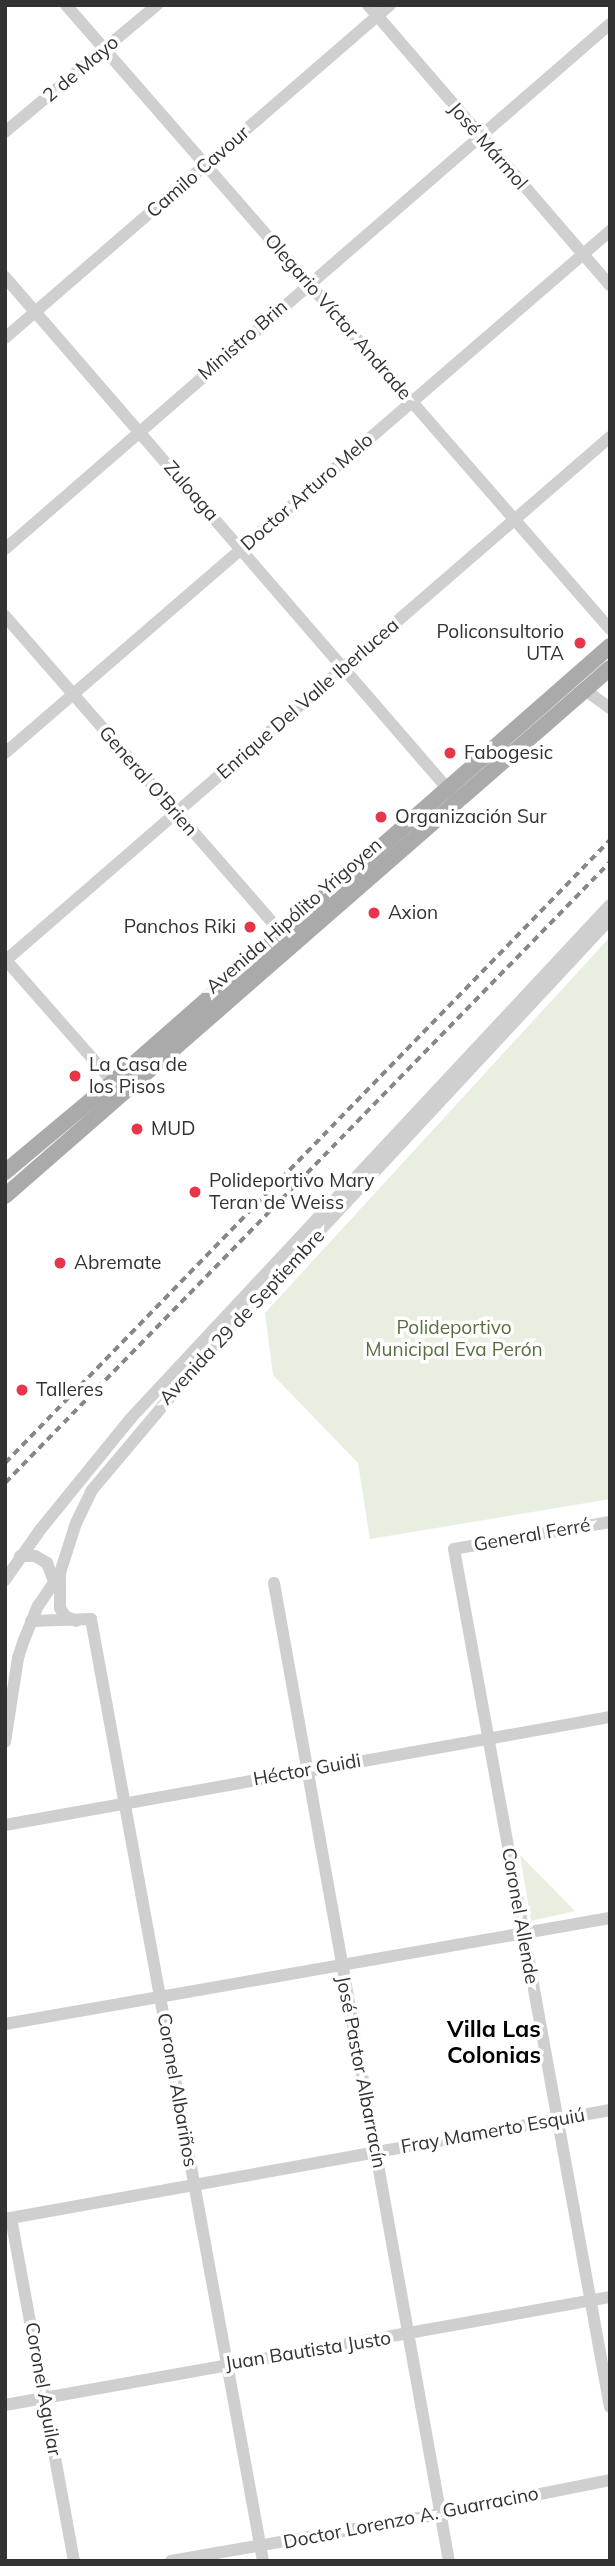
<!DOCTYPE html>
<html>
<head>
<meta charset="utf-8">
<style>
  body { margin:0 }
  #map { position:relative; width:615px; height:2566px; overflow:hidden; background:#fff; font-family:Mulish,sans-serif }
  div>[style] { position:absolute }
  .green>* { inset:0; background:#e8eee0 }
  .minor>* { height:12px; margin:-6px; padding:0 6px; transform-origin:6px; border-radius:6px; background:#cfcfcf }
  .major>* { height:16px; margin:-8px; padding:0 8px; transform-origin:8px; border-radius:8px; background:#aaa }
  .rail>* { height:3.5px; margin-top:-1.75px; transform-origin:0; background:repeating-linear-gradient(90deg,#878787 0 7px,transparent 0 12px) }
  .dots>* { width:19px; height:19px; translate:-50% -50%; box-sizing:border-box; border:4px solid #fff; border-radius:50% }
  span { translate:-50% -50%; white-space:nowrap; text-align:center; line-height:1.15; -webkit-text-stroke:7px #fff; paint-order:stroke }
  .street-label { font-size:19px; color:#323232 }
  .poi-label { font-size:19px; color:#323232 }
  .right { translate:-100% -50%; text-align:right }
  .left { translate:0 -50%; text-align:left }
  .park-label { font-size:19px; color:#576f3e }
  .quarter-label { font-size:23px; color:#000; font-weight:700 }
  .frame { position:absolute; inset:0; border:7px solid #323232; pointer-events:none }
</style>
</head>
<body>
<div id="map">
  <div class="green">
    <div style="clip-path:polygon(610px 937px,610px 1499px,370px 1539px,358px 1463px,273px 1375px,265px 1313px)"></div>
    <div style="clip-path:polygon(520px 1855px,575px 1911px,531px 1921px)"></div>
  </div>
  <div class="minor">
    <div style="left:66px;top:5px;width:828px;rotate:48.92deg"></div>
    <div style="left:368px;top:5px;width:370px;rotate:49.2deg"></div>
    <div style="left:5px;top:132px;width:198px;rotate:-39.9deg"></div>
    <div style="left:5px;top:277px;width:685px;rotate:49.14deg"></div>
    <div style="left:5px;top:338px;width:509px;rotate:-40.86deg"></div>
    <div style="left:5px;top:549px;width:801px;rotate:-40.95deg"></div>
    <div style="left:5px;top:616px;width:430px;rotate:48.9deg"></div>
    <div style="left:585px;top:690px;width:31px;rotate:36deg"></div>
    <div style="left:5px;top:753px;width:799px;rotate:-40.79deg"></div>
    <div style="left:5px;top:959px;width:164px;rotate:48.7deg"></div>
    <div style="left:5px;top:961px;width:800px;rotate:-40.9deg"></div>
    <div style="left:610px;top:1522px;width:158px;rotate:170.2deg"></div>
    <div style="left:454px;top:1549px;width:872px;rotate:79.7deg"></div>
    <div style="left:20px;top:1556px;width:15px"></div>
    <div style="left:35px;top:1556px;width:14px;rotate:30deg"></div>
    <div style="left:47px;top:1563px;width:22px;rotate:69deg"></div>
    <div style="left:60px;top:1577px;width:31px;rotate:90deg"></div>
    <div style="left:60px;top:1608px;width:9px;rotate:58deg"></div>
    <div style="left:65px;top:1616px;width:12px;rotate:24deg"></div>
    <div style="left:5px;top:1580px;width:61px;rotate:-55deg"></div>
    <div style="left:40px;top:1530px;width:144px;rotate:-50.9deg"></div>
    <div style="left:131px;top:1418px;width:702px;rotate:-46.96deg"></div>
    <div style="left:274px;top:1583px;width:994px;rotate:79.86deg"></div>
    <div style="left:31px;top:1621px;width:60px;rotate:-1.9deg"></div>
    <div style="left:91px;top:1619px;width:958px;rotate:79.65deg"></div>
    <div style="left:5px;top:1742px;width:85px;rotate:-81.2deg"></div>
    <div style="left:18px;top:1658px;width:19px;rotate:-72deg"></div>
    <div style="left:24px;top:1640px;width:37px;rotate:-68deg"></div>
    <div style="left:38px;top:1606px;width:40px;rotate:-56deg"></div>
    <div style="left:60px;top:1573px;width:52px;rotate:-72.3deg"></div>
    <div style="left:76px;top:1523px;width:37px;rotate:-64deg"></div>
    <div style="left:92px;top:1490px;width:197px;rotate:-49.9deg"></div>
    <div style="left:219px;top:1339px;width:574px;rotate:-47.05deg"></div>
    <div style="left:5px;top:1825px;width:615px;rotate:-10.12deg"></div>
    <div style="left:5px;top:2024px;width:614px;rotate:-9.94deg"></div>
    <div style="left:11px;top:2218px;width:349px;rotate:79.6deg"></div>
    <div style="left:5px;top:2219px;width:615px;rotate:-10.21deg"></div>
    <div style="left:5px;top:2405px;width:615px;rotate:-10.12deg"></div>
    <div style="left:171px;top:2561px;width:273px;rotate:-9.9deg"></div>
    <div style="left:440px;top:2514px;width:173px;rotate:-11.3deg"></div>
  </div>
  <div class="major">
    <div style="left:5px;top:1172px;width:153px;rotate:-39.9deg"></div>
    <div style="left:122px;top:1074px;width:649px;rotate:-41.25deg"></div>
    <div style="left:5px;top:1196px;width:803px;rotate:-41.11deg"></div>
  </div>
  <div class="rail">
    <div style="left:5px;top:1463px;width:868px;rotate:-45.84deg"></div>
    <div style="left:5px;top:1483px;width:867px;rotate:-45.75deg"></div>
  </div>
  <div class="dots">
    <div style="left:580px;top:643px;background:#e7354a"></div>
    <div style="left:450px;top:753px;background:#e7354a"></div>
    <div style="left:381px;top:817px;background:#e7354a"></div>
    <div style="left:374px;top:913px;background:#e7354a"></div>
    <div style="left:250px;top:927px;background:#e7354a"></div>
    <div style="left:75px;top:1076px;background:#e7354a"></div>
    <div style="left:137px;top:1129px;background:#e7354a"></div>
    <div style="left:195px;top:1192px;background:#e7354a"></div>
    <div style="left:60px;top:1263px;background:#e7354a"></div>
    <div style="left:22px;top:1390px;background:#e7354a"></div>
  </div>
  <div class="street-label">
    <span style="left:81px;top:69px;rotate:-40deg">2 de Mayo</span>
    <span style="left:488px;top:146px;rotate:49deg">José Mármol</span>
    <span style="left:198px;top:172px;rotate:-41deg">Camilo Cavour</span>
    <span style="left:338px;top:317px;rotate:49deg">Olegario Víctor Andrade</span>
    <span style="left:243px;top:340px;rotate:-41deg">Ministro Brin</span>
    <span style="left:191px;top:491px;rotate:49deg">Zuloaga</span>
    <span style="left:307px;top:492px;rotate:-41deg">Doctor Arturo Melo</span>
    <span style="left:308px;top:699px;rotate:-41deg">Enrique Del Valle Iberlucea</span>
    <span style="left:148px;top:781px;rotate:49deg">General O'Brien</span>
    <span style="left:294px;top:916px;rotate:-41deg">Avenida Hipólito Yrigoyen</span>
    <span style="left:242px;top:1317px;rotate:-47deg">Avenida 29 de Septiembre</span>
    <span style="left:532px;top:1535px;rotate:-10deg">General Ferré</span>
    <span style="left:307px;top:1770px;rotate:-10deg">Héctor Guidi</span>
    <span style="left:520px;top:1916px;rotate:80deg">Coronel Allende</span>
    <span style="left:361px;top:2072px;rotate:79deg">José Pastor Albarracín</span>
    <span style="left:177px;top:2090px;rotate:80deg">Coronel Albariños</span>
    <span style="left:493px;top:2131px;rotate:-10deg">Fray Mamerto Esquiú</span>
    <span style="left:308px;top:2351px;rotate:-9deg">Juan Bautista Justo</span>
    <span style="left:43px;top:2389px;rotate:80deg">Coronel Aguilar</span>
    <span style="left:411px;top:2518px;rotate:-11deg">Doctor Lorenzo A. Guarracino</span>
  </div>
  <div class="poi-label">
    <span class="right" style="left:564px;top:643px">Policonsultorio<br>UTA</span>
    <span class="left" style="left:464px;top:753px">Fabogesic</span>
    <span class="left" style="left:395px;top:817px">Organización Sur</span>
    <span class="left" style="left:388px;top:913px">Axion</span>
    <span class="right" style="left:236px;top:927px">Panchos Riki</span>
    <span class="left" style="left:89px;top:1076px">La Casa de<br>los Pisos</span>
    <span class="left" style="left:151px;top:1129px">MUD</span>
    <span class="left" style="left:209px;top:1192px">Polideportivo Mary<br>Teran de Weiss</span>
    <span class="left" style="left:74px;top:1263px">Abremate</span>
    <span class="left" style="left:36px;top:1390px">Talleres</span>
  </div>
  <div class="park-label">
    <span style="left:454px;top:1339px">Polideportivo<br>Municipal Eva Perón</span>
  </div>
  <div class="quarter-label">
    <span style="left:494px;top:2042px">Villa Las<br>Colonias</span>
  </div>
  <div class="frame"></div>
</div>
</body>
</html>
